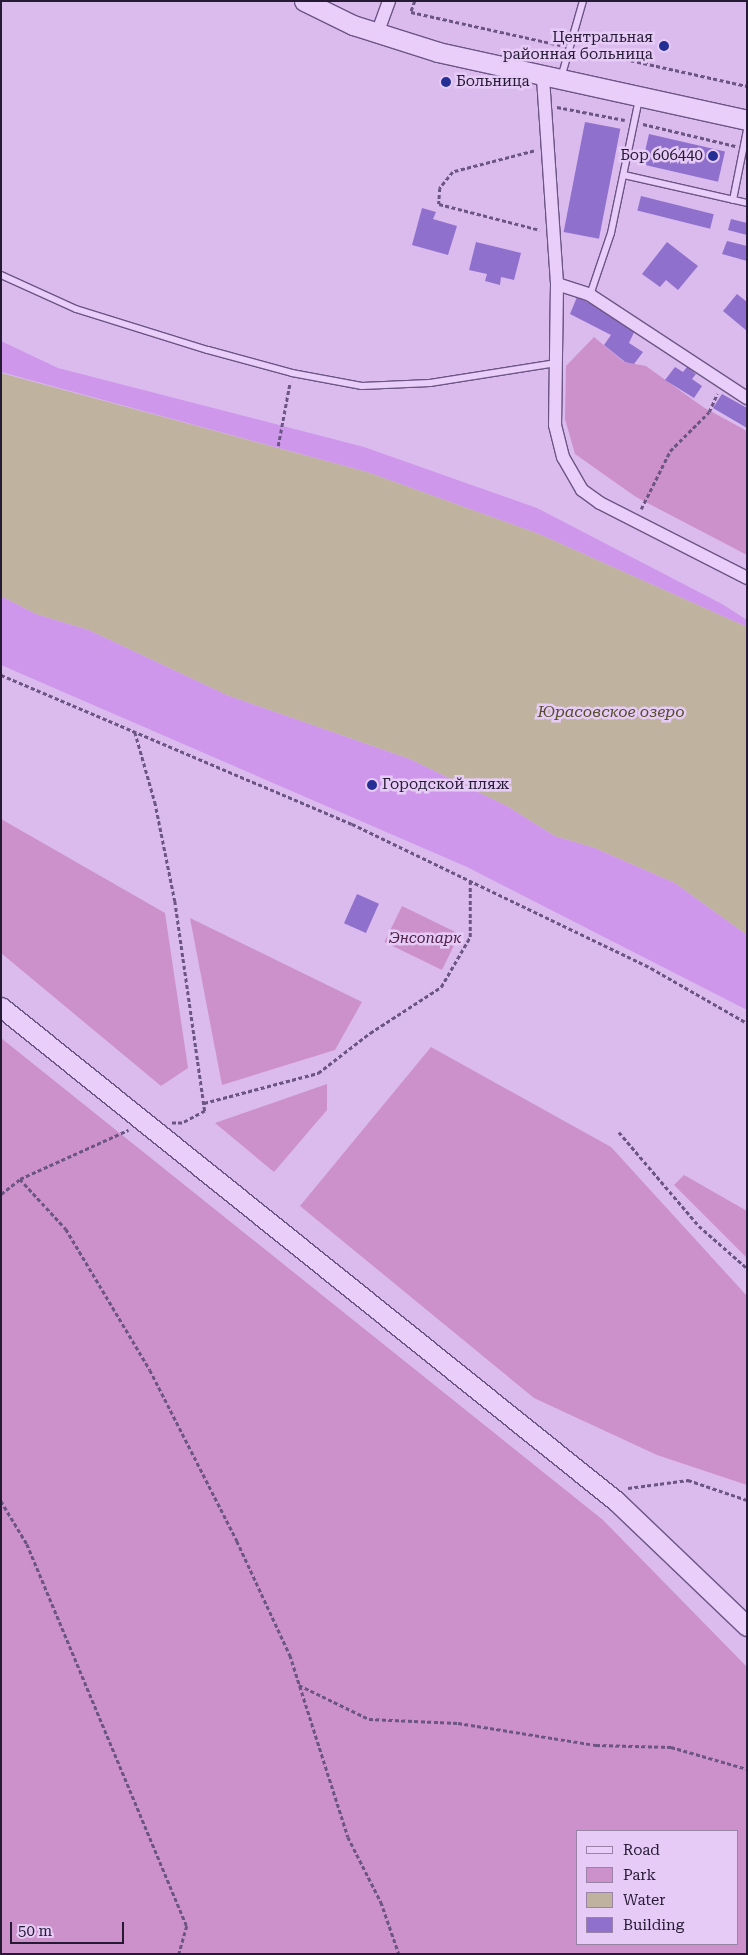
<!DOCTYPE html>
<html>
<head>
<meta charset="utf-8">
<style>
  body { margin:0 }
  #map { position:relative; width:748px; height:1955px; overflow:hidden; background:#dbbbee; font-family:"Roboto Serif",serif }
  div>[style] { position:absolute }
  .green>* { inset:0; background:#cc90ca; transform-origin:0 0 }
  .sand>* { inset:0; background:#ce97eb }
  .water>* { inset:0; background:#bfb3a0 }
  .building>* { inset:0; background:#8f70cd; transform-origin:0 0 }
  .path>* { height:2.5px; margin-top:-1.25px; transform-origin:0; background:repeating-linear-gradient(90deg,#6b5585 0 4px,transparent 0 6.5px) }
  .roads { filter:drop-shadow(1px 0 #6b5585) drop-shadow(-1px 0 #6b5585) drop-shadow(0 1px #6b5585) drop-shadow(0 -1px #6b5585) }
  .service>* { height:6px; margin:-3px; padding:0 3px; transform-origin:3px; border-radius:3px; background:#e9cef9 }
  .minor>* { height:12px; margin:-6px; padding:0 6px; transform-origin:6px; border-radius:6px; background:#e9cef9 }
  .secondary>* { height:19px; margin:-9.5px; padding:0 9.5px; transform-origin:9.5px; border-radius:9.5px; background:#e9cef9 }
  .dots>* { width:14px; height:14px; translate:-50% -50%; box-sizing:border-box; border:2px solid #e6cbf6; border-radius:50% }
  span { translate:-50% -50%; white-space:nowrap; text-align:center; line-height:1.15; -webkit-text-stroke:5px #e6cbf6; paint-order:stroke }
  .poi-label { font-size:15px; color:#251a34 }
  .right { translate:-100% -50%; text-align:right }
  .left { translate:0 -50%; text-align:left }
  .park-label { font-size:15px; color:#512049; font-style:italic }
  .water-label { font-size:16px; color:#544e29; font-style:italic }
  .frame { position:absolute; inset:0; border:2px solid #251a34; pointer-events:none }
  .legend { position:absolute; left:576px; top:1830px; width:162px; height:115px; box-sizing:border-box; background:#e6cbf6; border:1px solid #9984a8; margin:0; padding:6px 9px; list-style:none; font-size:15px; color:#251a34 }
  .legend li { display:flex; align-items:center; gap:10px; height:25px }
  .legend b { width:25px; border:1px solid #9984a8 }
  .scale { position:absolute; left:10px; top:1922px; width:114px; height:22px; box-sizing:border-box; border:2px solid #251a34; border-top:0; padding-left:6px; font-size:15px; line-height:18px; white-space:nowrap; color:#251a34; -webkit-text-stroke:4px #e6cbf6; paint-order:stroke }
</style>
</head>
<body>
<div id="map">
  <div class="green">
    <div style="clip-path:polygon(594px 337px,624px 362px,646px 366px,703px 407px,747px 431px,747px 555px,636px 497px,575px 454px,565px 419px,566px 366px)"></div>
    <div style="clip-path:polygon(1px 819px,165px 913px,188px 1068px,161px 1086px,1px 953px)"></div>
    <div style="left:402px;top:906px;width:64px;height:40px;rotate:26deg"></div>
    <div style="clip-path:polygon(190px 918px,362px 1002px,335px 1050px,222px 1085px)"></div>
    <div style="clip-path:polygon(evenodd,1px 1038px,603px 1520px,747px 1667px,747px 1954px,1px 1954px,1px 1038px,577px 1831px,737px 1831px,737px 1944px,577px 1944px,577px 1831px)"></div>
    <div style="clip-path:polygon(431px 1047px,611px 1147px,747px 1296px,747px 1485px,657px 1455px,534px 1398px,300px 1206px)"></div>
    <div style="clip-path:polygon(327px 1084px,327px 1110px,274px 1172px,215px 1123px)"></div>
    <div style="clip-path:polygon(684px 1175px,747px 1211px,747px 1258px,674px 1185px)"></div>
  </div>
  <div class="sand">
    <div style="clip-path:polygon(1px 341px,58px 368px,364px 447px,537px 508px,722px 604px,747px 620px,747px 627px,539px 534px,367px 472px,1px 372px)"></div>
    <div style="clip-path:polygon(1px 596px,36px 614px,89px 630px,227px 695px,410px 759px,507px 806px,555px 836px,595px 848px,675px 883px,747px 935px,747px 1010px,467px 867px,1px 665px)"></div>
  </div>
  <div class="water">
    <div style="clip-path:polygon(1px 373px,367px 472px,539px 534px,747px 627px,747px 935px,675px 883px,595px 848px,555px 836px,507px 806px,410px 759px,227px 695px,89px 630px,36px 614px,1px 596px)"></div>
  </div>
  <div class="building">
    <div style="left:585px;top:122px;width:36px;height:112px;rotate:11deg"></div>
    <div style="left:649px;top:134px;width:78px;height:31px;rotate:13deg"></div>
    <div style="left:641px;top:196px;width:75px;height:15px;rotate:14deg"></div>
    <div style="clip-path:polygon(422px 208px,436px 212px,433px 219px,457px 226px,448px 255px,412px 245px)"></div>
    <div style="clip-path:polygon(731px 219px,747px 223px,747px 235px,728px 230px)"></div>
    <div style="clip-path:polygon(727px 241px,747px 246px,747px 261px,722px 254px)"></div>
    <div style="clip-path:polygon(476px 242px,521px 253px,514px 280px,501px 277px,500px 285px,485px 281px,487px 274px,469px 270px)"></div>
    <div style="clip-path:polygon(667px 242px,698px 266px,678px 290px,666px 280px,660px 287px,642px 274px)"></div>
    <div style="clip-path:polygon(737px 294px,747px 302px,747px 331px,723px 311px)"></div>
    <div style="clip-path:polygon(577px 297px,637px 326px,629px 343px,643px 352px,634px 364px,625px 362px,604px 345px,611px 335px,570px 314px)"></div>
    <div style="clip-path:polygon(675px 367px,683px 372px,687px 367px,696px 374px,692px 379px,702px 386px,694px 398px,665px 380px)"></div>
    <div style="clip-path:polygon(722px 394px,747px 408px,747px 428px,713px 408px)"></div>
    <div style="left:357px;top:894px;width:24px;height:32px;rotate:24deg"></div>
  </div>
  <div class="path">
    <div style="left:415px;top:1px;width:12px;rotate:110deg"></div>
    <div style="left:411px;top:12px;width:153px;rotate:12.5deg"></div>
    <div style="left:580px;top:49px;width:171px;rotate:12.5deg"></div>
    <div style="left:557px;top:107px;width:69px;rotate:10.8deg"></div>
    <div style="left:643px;top:124px;width:95px;rotate:13.4deg"></div>
    <div style="left:534px;top:151px;width:84px;rotate:165.5deg"></div>
    <div style="left:453px;top:172px;width:21px;rotate:129deg"></div>
    <div style="left:440px;top:188px;width:16px;rotate:94deg"></div>
    <div style="left:439px;top:204px;width:104px;rotate:14.4deg"></div>
    <div style="left:278px;top:446px;width:65px;rotate:-79.4deg"></div>
    <div style="left:641px;top:509px;width:65px;rotate:-63.4deg"></div>
    <div style="left:670px;top:451px;width:55px;rotate:-45deg"></div>
    <div style="left:709px;top:412px;width:20px;rotate:-66deg"></div>
    <div style="left:1px;top:675px;width:381px;rotate:23deg"></div>
    <div style="left:352px;top:824px;width:332px;rotate:25.7deg"></div>
    <div style="left:651px;top:968px;width:111px;rotate:29.8deg"></div>
    <div style="left:135px;top:732px;width:73px;rotate:74.1deg"></div>
    <div style="left:155px;top:802px;width:101px;rotate:78.6deg"></div>
    <div style="left:175px;top:901px;width:212px;rotate:81.9deg"></div>
    <div style="left:205px;top:1111px;width:26px;rotate:152deg"></div>
    <div style="left:182px;top:1123px;width:10px;rotate:180deg"></div>
    <div style="left:204px;top:1103px;width:118px;rotate:-14.7deg"></div>
    <div style="left:318px;top:1073px;width:66px;rotate:-37.6deg"></div>
    <div style="left:370px;top:1033px;width:85px;rotate:-32.9deg"></div>
    <div style="left:441px;top:987px;width:58px;rotate:-59.9deg"></div>
    <div style="left:470px;top:937px;width:56px;rotate:-90deg"></div>
    <div style="left:619px;top:1132px;width:123px;rotate:49.6deg"></div>
    <div style="left:699px;top:1226px;width:64px;rotate:41.2deg"></div>
    <div style="left:20px;top:1179px;width:68px;rotate:47.4deg"></div>
    <div style="left:66px;top:1229px;width:164px;rotate:59.2deg"></div>
    <div style="left:150px;top:1370px;width:192px;rotate:63deg"></div>
    <div style="left:237px;top:1541px;width:126px;rotate:65.1deg"></div>
    <div style="left:290px;top:1655px;width:191px;rotate:72.3deg"></div>
    <div style="left:348px;top:1837px;width:73px;rotate:63.1deg"></div>
    <div style="left:381px;top:1902px;width:55px;rotate:70.9deg"></div>
    <div style="left:1px;top:1194px;width:24px;rotate:-38deg"></div>
    <div style="left:20px;top:1179px;width:119px;rotate:-24.4deg"></div>
    <div style="left:628px;top:1488px;width:61px;rotate:-7.6deg"></div>
    <div style="left:688px;top:1480px;width:62px;rotate:18.7deg"></div>
    <div style="left:1px;top:1501px;width:50px;rotate:58.8deg"></div>
    <div style="left:27px;top:1544px;width:414px;rotate:67.3deg"></div>
    <div style="left:187px;top:1926px;width:29px;rotate:106deg"></div>
    <div style="left:299px;top:1685px;width:78px;rotate:25.9deg"></div>
    <div style="left:369px;top:1719px;width:89px;rotate:2.6deg"></div>
    <div style="left:458px;top:1723px;width:140px;rotate:9.1deg"></div>
    <div style="left:596px;top:1745px;width:75px;rotate:1.5deg"></div>
    <div style="left:671px;top:1747px;width:79px;rotate:16.1deg"></div>
  </div>
  <div class="roads">
    <div class="service">
      <div style="left:561px;top:78px;width:80px;rotate:-74.1deg"></div>
      <div style="left:624px;top:175px;width:126px;rotate:12.8deg"></div>
      <div style="left:733px;top:200px;width:71px;rotate:-78.7deg"></div>
      <div style="left:1px;top:275px;width:82px;rotate:24.4deg"></div>
      <div style="left:76px;top:309px;width:138px;rotate:17.3deg"></div>
      <div style="left:208px;top:350px;width:87px;rotate:15.3deg"></div>
      <div style="left:292px;top:373px;width:71px;rotate:10.5deg"></div>
      <div style="left:362px;top:386px;width:68px;rotate:-2.5deg"></div>
      <div style="left:430px;top:383px;width:128px;rotate:-9deg"></div>
      <div style="left:590px;top:295px;width:65px;rotate:-71.3deg"></div>
      <div style="left:611px;top:233px;width:137px;rotate:-78.2deg"></div>
    </div>
    <div class="minor">
      <div style="left:377px;top:34px;width:35px;rotate:-70deg"></div>
      <div style="left:543px;top:78px;width:206px;rotate:86.1deg"></div>
      <div style="left:557px;top:284px;width:141px;rotate:90.8deg"></div>
      <div style="left:555px;top:425px;width:33px;rotate:76deg"></div>
      <div style="left:563px;top:457px;width:38px;rotate:60deg"></div>
      <div style="left:582px;top:490px;width:22px;rotate:36deg"></div>
      <div style="left:600px;top:503px;width:165px;rotate:27deg"></div>
      <div style="left:557px;top:284px;width:35px;rotate:18deg"></div>
      <div style="left:590px;top:295px;width:188px;rotate:33.3deg"></div>
    </div>
    <div class="secondary">
      <div style="left:304px;top:1px;width:55px;rotate:26.1deg"></div>
      <div style="left:353px;top:25px;width:89px;rotate:17.6deg"></div>
      <div style="left:438px;top:52px;width:316px;rotate:12.4deg"></div>
      <div style="left:1px;top:1007px;width:789px;rotate:38.77deg"></div>
      <div style="left:616px;top:1501px;width:181px;rotate:43.7deg"></div>
    </div>
  </div>
  <div class="dots">
    <div style="left:664px;top:46px;background:#242e95"></div>
    <div style="left:446px;top:82px;background:#242e95"></div>
    <div style="left:713px;top:156px;background:#242e95"></div>
    <div style="left:372px;top:785px;background:#242e95"></div>
  </div>
  <div class="poi-label">
    <span class="right" style="left:653px;top:46px">Центральная<br>районная больница</span>
    <span class="left" style="left:456px;top:82px">Больница</span>
    <span class="right" style="left:703px;top:156px">Бор 606440</span>
    <span class="left" style="left:382px;top:785px">Городской пляж</span>
  </div>
  <div class="park-label">
    <span style="left:425px;top:939px">Энсопарк</span>
  </div>
  <div class="water-label">
    <span style="left:611px;top:712px">Юрасовское озеро</span>
  </div>
  <div class="frame"></div>
  <ul class="legend">
  <li><b style="height:6px;background:#e9cef9"></b>Road</li>
  <li><b style="height:14px;background:#cc90ca"></b>Park</li>
  <li><b style="height:14px;background:#bfb3a0"></b>Water</li>
  <li><b style="height:14px;background:#8f70cd"></b>Building</li>
  </ul>
  <div class="scale">50 m</div>
</div>
</body>
</html>
